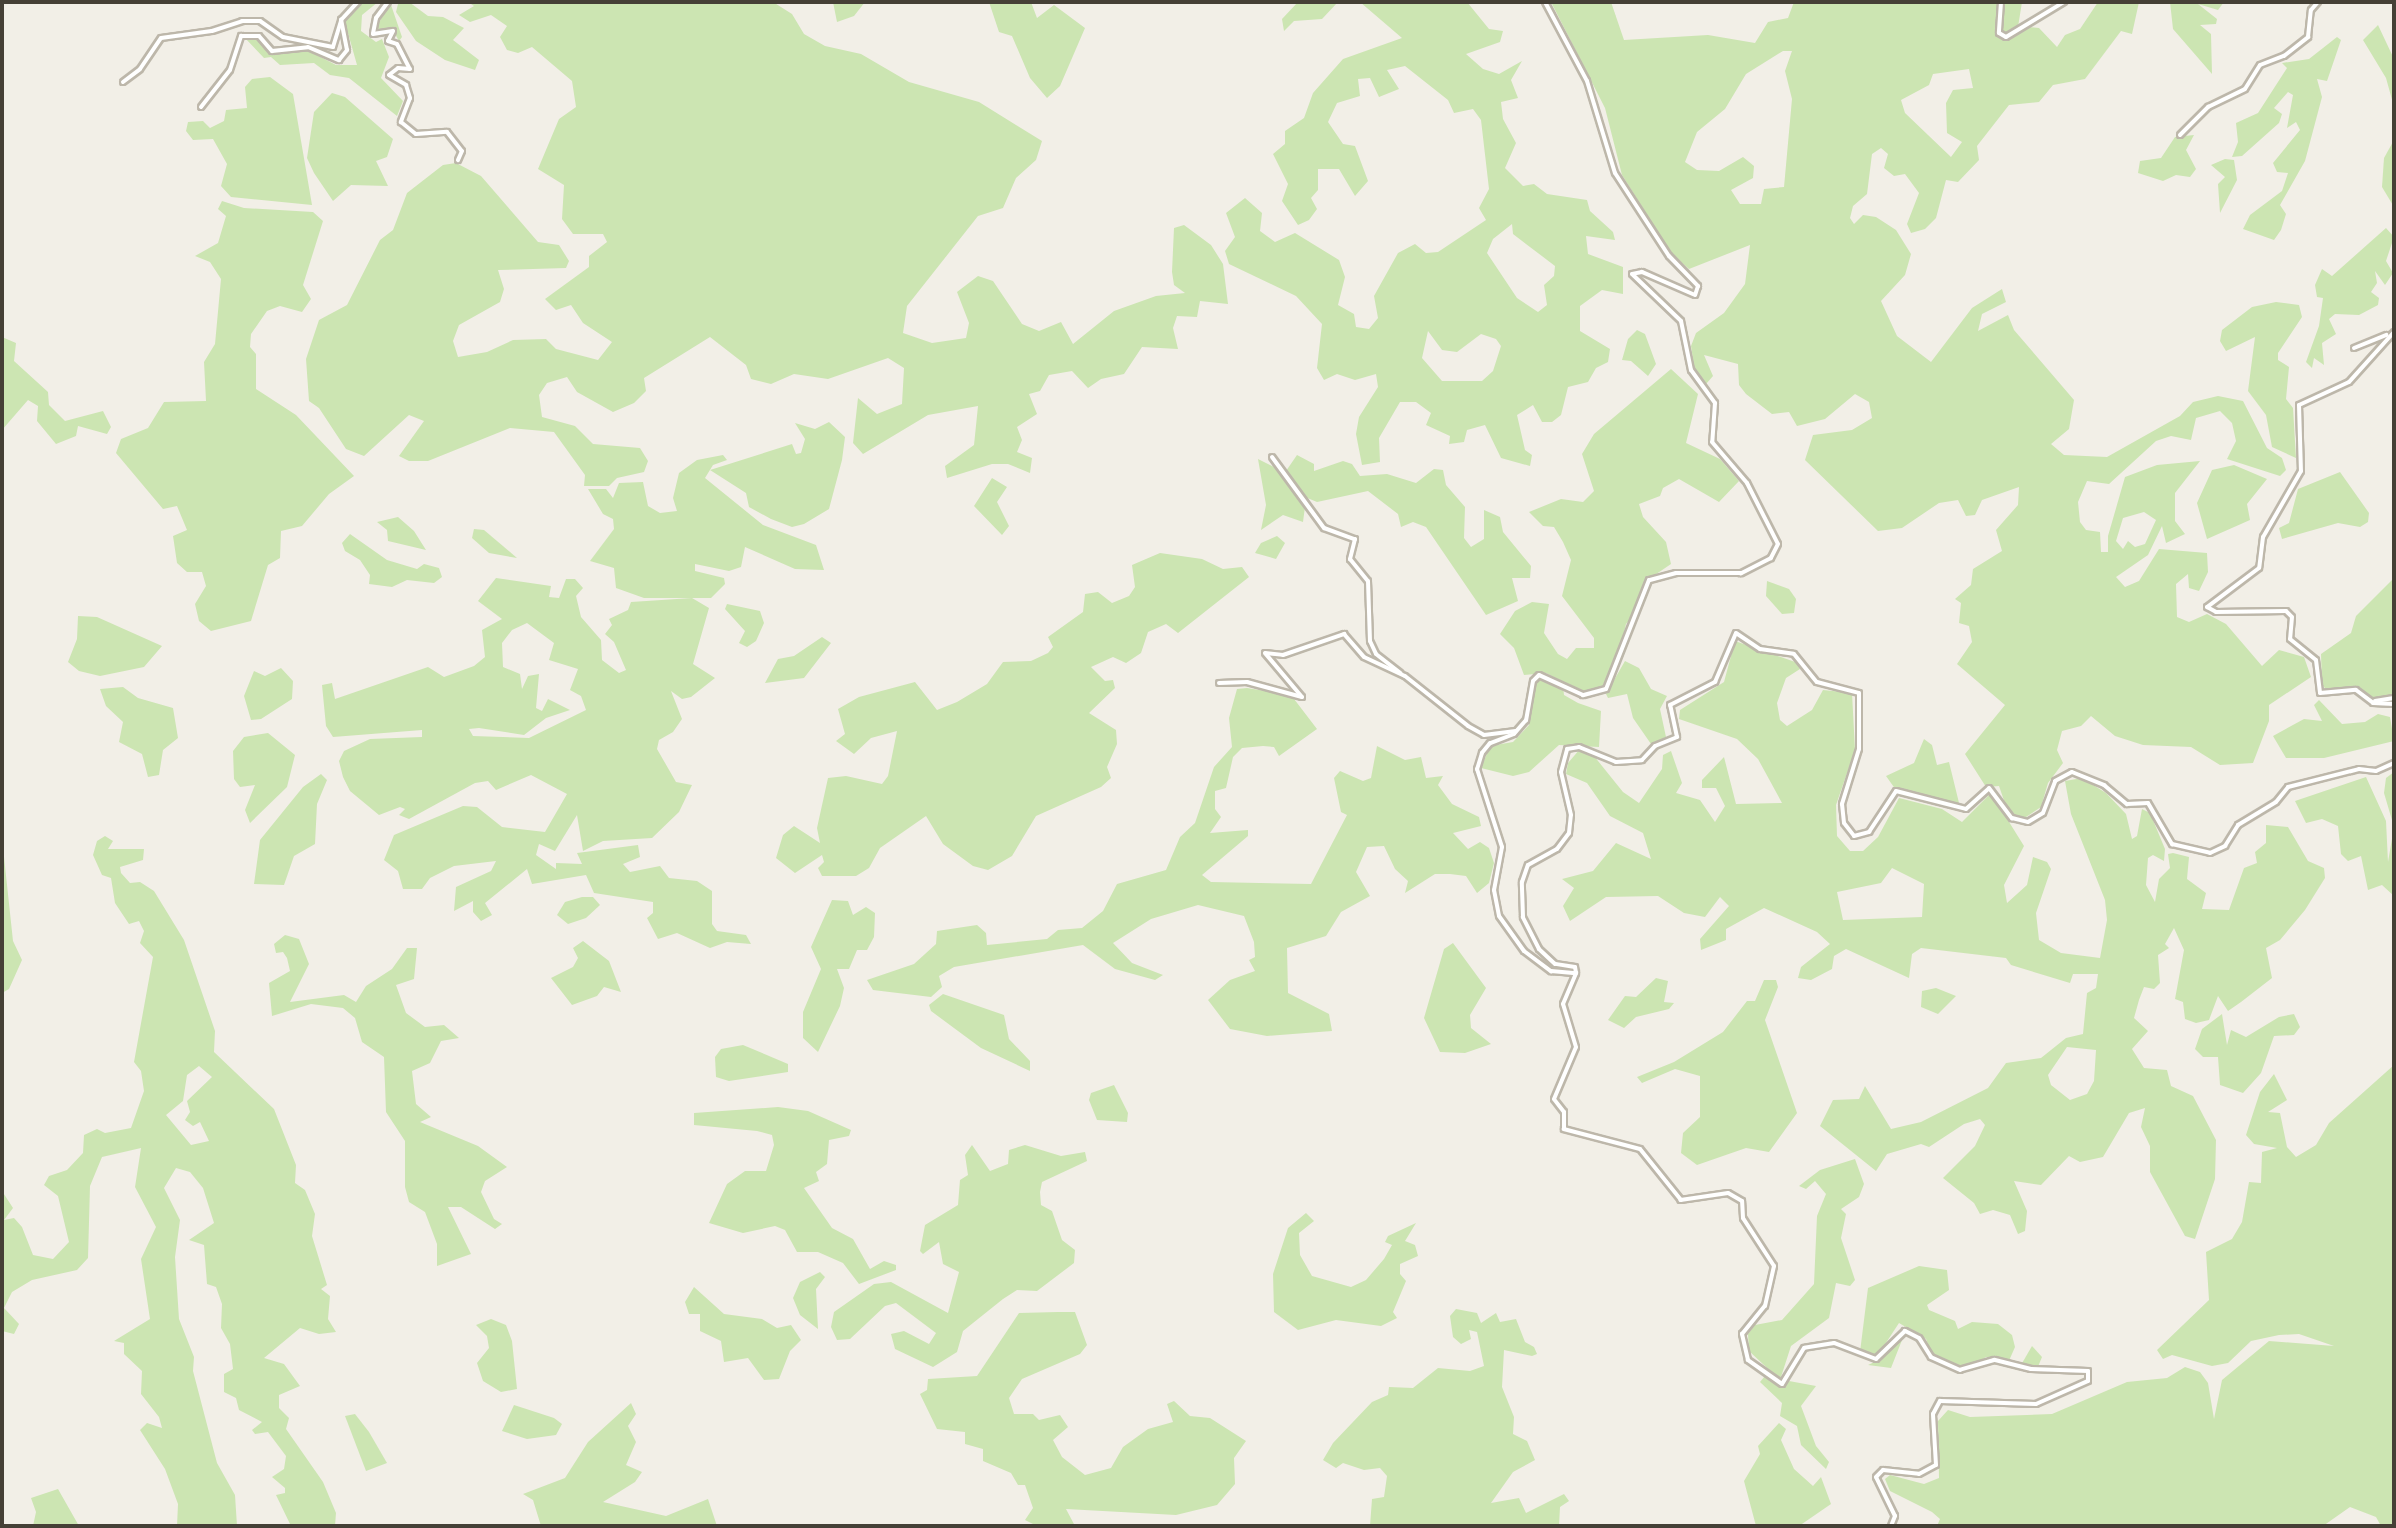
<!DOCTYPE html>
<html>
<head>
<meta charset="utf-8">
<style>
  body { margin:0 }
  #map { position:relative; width:2396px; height:1528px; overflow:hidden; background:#f2efe7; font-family:"Work Sans",sans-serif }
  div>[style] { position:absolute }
  .green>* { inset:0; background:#cce5b2 }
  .roads { filter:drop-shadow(2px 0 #bdb7aa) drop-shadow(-2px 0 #bdb7aa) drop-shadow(0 2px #bdb7aa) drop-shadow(0 -2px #bdb7aa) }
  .street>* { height:4px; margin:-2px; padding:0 2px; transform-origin:2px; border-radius:2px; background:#fff }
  span { translate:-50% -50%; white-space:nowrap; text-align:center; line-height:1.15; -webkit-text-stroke:6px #fff; paint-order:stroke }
  .frame { position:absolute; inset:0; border:4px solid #454036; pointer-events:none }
</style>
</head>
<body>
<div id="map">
  <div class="green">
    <div style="clip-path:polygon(361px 2px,378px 2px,362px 15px,361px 31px,376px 42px,382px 39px,389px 57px,381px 78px,403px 101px,397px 116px,349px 78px,330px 75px,314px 63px,280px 65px,271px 57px,264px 58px,244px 37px,257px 38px,267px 51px,277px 54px,307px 50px,336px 65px,357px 65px,344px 19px)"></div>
    <div style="clip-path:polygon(390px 2px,402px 37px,399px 41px,391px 27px,375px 30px)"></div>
    <div style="clip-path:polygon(409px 2px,428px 16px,443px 17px,464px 28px,453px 40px,479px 60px,475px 70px,445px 60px,416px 41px,396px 12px,398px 4px)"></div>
    <div style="clip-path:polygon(468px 2px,773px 2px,792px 14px,804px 34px,825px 46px,861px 54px,909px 82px,979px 102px,1042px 141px,1036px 160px,1016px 178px,1003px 208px,978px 216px,907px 306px,903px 333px,932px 343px,966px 338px,969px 323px,957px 292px,978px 276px,993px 281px,1022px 324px,1039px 331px,1061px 322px,1073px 344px,1114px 311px,1156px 296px,1185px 293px,1174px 285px,1172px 272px,1174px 228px,1184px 225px,1211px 245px,1223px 264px,1228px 304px,1200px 301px,1197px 317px,1177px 316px,1173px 328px,1178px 349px,1142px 347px,1124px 374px,1101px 379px,1088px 388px,1072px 371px,1049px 375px,1040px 391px,1029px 394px,1037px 414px,1017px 427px,1022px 440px,1017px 452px,1032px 458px,1030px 473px,1008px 464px,992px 464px,947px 478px,945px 466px,974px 445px,978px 406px,928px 415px,863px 454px,853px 443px,858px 398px,877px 414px,902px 404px,904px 368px,888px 358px,828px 379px,794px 374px,771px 384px,751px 379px,746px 365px,710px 337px,644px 378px,646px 391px,634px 403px,613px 412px,577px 392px,567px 377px,547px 383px,539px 395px,542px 417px,575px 426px,593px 444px,640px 448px,648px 461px,644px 472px,617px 478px,609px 486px,584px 486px,585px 475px,554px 432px,510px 428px,428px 461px,409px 461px,399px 456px,424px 421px,409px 415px,364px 456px,346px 449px,319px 408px,309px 401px,306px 359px,319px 320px,347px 305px,380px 240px,393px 230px,407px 193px,443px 165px,456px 163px,481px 176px,538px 242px,559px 245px,569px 261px,566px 268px,498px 270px,504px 289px,500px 302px,459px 325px,453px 341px,458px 357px,487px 352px,513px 340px,546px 339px,556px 349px,598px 360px,612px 342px,583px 323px,571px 305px,556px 310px,545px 299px,589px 267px,589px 256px,607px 242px,603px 234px,573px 234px,562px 219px,564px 185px,538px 169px,559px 119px,576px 107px,572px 81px,532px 47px,518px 53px,507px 50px,500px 37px,507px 26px,491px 15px,470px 22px,459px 15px,474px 6px)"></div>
    <div style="clip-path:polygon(833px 2px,865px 2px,854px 16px,837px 22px)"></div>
    <div style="clip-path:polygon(989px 2px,1031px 2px,1037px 18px,1054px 5px,1085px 28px,1060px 86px,1047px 98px,1030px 78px,1012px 36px,999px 32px)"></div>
    <div style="clip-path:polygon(1298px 2px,1338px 2px,1322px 19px,1294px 21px,1284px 31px,1282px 19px)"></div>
    <div style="clip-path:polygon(evenodd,1360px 2px,1467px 2px,1489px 29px,1503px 31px,1500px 42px,1466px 54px,1483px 69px,1499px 74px,1522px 61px,1511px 80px,1518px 98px,1501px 102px,1503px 119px,1516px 143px,1505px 168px,1523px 186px,1534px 184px,1547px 194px,1587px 200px,1590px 211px,1613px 232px,1615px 240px,1586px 236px,1588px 254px,1623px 267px,1623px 294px,1602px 290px,1580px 306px,1580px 331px,1610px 349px,1608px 362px,1596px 368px,1588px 382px,1568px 387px,1561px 415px,1552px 422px,1542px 422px,1533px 405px,1517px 415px,1525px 450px,1532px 455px,1530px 466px,1501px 458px,1485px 425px,1467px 430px,1464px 442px,1449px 444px,1450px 436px,1426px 425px,1431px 413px,1416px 402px,1400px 402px,1379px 438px,1380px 462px,1362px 465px,1356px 434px,1359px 417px,1378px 387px,1376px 374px,1355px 380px,1337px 374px,1324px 380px,1317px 368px,1322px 324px,1296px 296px,1229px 264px,1225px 251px,1235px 237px,1226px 213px,1245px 198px,1262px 213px,1260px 231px,1275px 242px,1295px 233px,1339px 260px,1345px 277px,1338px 305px,1354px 314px,1356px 327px,1369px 329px,1378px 318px,1374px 296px,1398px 253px,1415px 244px,1426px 253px,1438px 252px,1486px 220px,1479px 208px,1489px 189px,1481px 120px,1473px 109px,1454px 113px,1448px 100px,1405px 66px,1387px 70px,1399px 89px,1379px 97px,1370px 78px,1358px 79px,1360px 96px,1337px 103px,1328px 122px,1343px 144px,1355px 146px,1368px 181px,1355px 196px,1339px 169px,1318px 169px,1318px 190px,1311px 198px,1317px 209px,1309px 220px,1298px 225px,1282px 201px,1288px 184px,1273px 154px,1285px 144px,1285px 131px,1304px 118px,1313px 93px,1343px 59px,1402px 38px,1360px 2px,1512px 224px,1513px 234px,1555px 266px,1554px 276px,1544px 285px,1547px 305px,1538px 312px,1517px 298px,1487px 253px,1493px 239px,1512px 224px,1360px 2px,1428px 331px,1442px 350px,1457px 352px,1481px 334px,1496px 339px,1501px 346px,1493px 371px,1482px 381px,1442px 381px,1422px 358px,1428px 331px)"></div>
    <div style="clip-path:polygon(evenodd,1551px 2px,1611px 2px,1624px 40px,1708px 35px,1755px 43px,1768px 22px,1788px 18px,1794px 2px,2022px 2px,2018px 27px,2009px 37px,2028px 27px,2039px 28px,2057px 47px,2065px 35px,2080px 29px,2098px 2px,2139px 2px,2132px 34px,2121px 31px,2085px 79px,2053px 85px,2039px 102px,2009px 105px,1977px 146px,1979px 160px,1958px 182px,1946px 180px,1936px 218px,1925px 229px,1911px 233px,1907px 224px,1919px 193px,1905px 174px,1894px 176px,1884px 168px,1888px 154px,1881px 148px,1872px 154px,1867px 194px,1853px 206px,1850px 218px,1854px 224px,1863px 215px,1876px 217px,1896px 230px,1911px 254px,1905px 275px,1881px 301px,1897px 336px,1931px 362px,1972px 308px,2002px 289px,2006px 302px,1982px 314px,1978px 331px,2008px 315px,2014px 330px,2074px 400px,2069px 429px,2051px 444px,2064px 455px,2107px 457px,2180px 416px,2193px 402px,2218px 396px,2243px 401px,2267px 448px,2282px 458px,2286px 470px,2280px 476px,2227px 459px,2236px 441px,2232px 423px,2220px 411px,2196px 418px,2191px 440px,2171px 436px,2156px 441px,2109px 484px,2087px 481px,2078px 502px,2080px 522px,2086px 530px,2100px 532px,2101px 552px,2108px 552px,2108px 536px,2125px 477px,2157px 465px,2200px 461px,2175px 493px,2175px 521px,2185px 534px,2166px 543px,2162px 526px,2148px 555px,2116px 577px,2125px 587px,2139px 581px,2159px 549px,2207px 553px,2208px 572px,2199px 591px,2189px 588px,2188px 574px,2176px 584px,2177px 617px,2189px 622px,2207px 614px,2226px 624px,2262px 666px,2279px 650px,2304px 657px,2311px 677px,2269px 705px,2269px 721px,2253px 763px,2220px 765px,2191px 747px,2143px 745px,2115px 736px,2091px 716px,2081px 726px,2062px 731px,2057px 750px,2063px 763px,2048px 783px,2041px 807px,2023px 819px,2009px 815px,1999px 786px,1986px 787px,1965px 754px,2005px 705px,1957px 664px,1972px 642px,1969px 626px,1959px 623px,1961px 603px,1955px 599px,1971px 585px,1973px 569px,2002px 551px,1996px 530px,2018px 505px,2019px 487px,1982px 500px,1975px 515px,1966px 516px,1958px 500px,1939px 503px,1902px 528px,1878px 531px,1805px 460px,1813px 435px,1852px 430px,1872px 418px,1869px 402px,1855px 394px,1825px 419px,1797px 426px,1789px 412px,1772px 414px,1746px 394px,1739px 385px,1738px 364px,1704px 355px,1713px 376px,1706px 384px,1695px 373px,1691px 346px,1696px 333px,1724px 313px,1745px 284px,1750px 245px,1689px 269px,1671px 253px,1622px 175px,1605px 108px,1551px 2px,1783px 51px,1792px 51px,1785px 71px,1792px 99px,1784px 187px,1764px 189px,1761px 204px,1740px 204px,1731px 190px,1753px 178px,1754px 166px,1743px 157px,1719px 171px,1697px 170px,1685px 162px,1697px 132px,1725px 109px,1746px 74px,1783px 51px,1551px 2px,1969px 69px,1973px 88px,1953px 90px,1946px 103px,1947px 133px,1962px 142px,1951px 157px,1905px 113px,1901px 100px,1929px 85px,1933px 74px,1969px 69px,1551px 2px,2144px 512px,2156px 520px,2145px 544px,2135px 547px,2128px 541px,2123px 549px,2116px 541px,2123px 518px,2144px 512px)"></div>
    <div style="clip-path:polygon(2170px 2px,2224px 2px,2218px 10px,2198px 4px,2217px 19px,2216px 24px,2200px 25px,2211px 34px,2212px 74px,2173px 29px)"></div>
    <div style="clip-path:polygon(2378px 25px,2394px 59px,2394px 107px,2386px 78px,2363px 40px)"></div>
    <div style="clip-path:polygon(2337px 37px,2341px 40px,2327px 81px,2317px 79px,2322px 97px,2305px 161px,2280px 205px,2286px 214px,2281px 230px,2274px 240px,2243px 229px,2250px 215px,2282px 191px,2288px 173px,2277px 172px,2273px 163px,2300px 130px,2296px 122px,2287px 128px,2293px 95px,2288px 92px,2274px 108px,2282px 114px,2279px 123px,2242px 156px,2232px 157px,2238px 142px,2236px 123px,2258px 113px,2287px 68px,2282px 63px,2309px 59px)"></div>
    <div style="clip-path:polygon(270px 77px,293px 94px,312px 205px,231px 197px,221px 186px,227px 164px,213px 139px,193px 140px,186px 131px,188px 122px,203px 121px,210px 128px,224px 121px,226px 110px,247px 108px,245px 87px,252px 79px)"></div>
    <div style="clip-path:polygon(332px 93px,345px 97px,393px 139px,387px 157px,376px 161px,388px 186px,351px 185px,333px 201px,314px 173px,307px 158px,314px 112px)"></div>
    <div style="clip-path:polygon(2194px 135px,2186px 150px,2196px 169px,2190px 177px,2176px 175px,2163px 181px,2138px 173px,2140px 161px,2161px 158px,2175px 137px)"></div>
    <div style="clip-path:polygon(2394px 140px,2394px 207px,2382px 187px,2384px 158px)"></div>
    <div style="clip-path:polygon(2225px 159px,2234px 160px,2237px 180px,2220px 213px,2218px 184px,2225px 177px,2211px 165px)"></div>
    <div style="clip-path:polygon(222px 201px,244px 208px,313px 212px,323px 221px,303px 285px,311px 299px,302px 312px,280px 306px,267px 311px,251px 334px,250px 347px,256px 354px,256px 389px,296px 415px,354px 476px,329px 494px,302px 526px,281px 531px,280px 558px,268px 565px,251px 621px,211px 631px,199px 621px,195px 604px,206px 586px,202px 572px,187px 572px,177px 563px,173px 536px,187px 530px,177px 506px,163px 509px,116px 453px,121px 439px,148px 428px,164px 402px,206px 401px,204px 362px,215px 344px,221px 279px,210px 262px,195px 256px,218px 243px,226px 216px,218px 209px)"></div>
    <div style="clip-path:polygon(2386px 228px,2394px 237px,2386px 261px,2393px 273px,2385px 285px,2375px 271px,2377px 283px,2371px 292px,2379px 298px,2378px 305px,2359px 315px,2335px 314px,2329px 319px,2336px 334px,2322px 343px,2324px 365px,2314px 358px,2312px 368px,2306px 362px,2319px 326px,2323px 298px,2317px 297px,2315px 285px,2322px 269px,2332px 276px)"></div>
    <div style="clip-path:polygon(2276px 302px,2299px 305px,2302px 317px,2278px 353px,2278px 360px,2289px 367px,2286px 399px,2293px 408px,2296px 458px,2272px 447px,2266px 415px,2248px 391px,2255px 337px,2226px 351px,2220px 341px,2222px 330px,2252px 307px)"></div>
    <div style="clip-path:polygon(1637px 330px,1645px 334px,1656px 364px,1648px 376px,1631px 361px,1622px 360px,1628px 339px)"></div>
    <div style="clip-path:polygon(2px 337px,16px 343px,14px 361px,48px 392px,49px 405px,65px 421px,103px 411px,111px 427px,107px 434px,78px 426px,76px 436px,56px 444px,37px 421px,38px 406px,28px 400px,2px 430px)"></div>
    <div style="clip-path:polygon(1671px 369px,1698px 394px,1686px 443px,1720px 459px,1739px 481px,1719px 502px,1679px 479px,1663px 488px,1660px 496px,1639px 504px,1643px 517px,1666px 542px,1671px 564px,1643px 583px,1641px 607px,1626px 624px,1618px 659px,1600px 690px,1584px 693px,1546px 673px,1524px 675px,1514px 648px,1500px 634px,1515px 611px,1532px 602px,1549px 604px,1544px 633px,1558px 654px,1567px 659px,1576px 648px,1594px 648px,1594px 638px,1562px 596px,1571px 560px,1563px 542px,1554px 527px,1543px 526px,1529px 512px,1561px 499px,1583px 502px,1594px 491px,1582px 454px,1594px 434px)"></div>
    <div style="clip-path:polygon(829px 422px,845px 437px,842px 460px,829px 509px,804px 524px,792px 527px,771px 519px,749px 507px,746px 493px,710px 470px,792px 444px,796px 454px,801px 453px,805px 439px,795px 423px,815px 429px)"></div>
    <div style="clip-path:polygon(723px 455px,727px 460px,713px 465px,705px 478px,763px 525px,816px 545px,824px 570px,795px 569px,745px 547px,741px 567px,729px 571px,695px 564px,695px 571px,724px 578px,725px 584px,711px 598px,644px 598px,616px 588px,614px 568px,590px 561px,614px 529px,613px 519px,603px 514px,588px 489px,606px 489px,613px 498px,619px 483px,643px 482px,648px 506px,660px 513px,677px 511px,673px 498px,679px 473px,697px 460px)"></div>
    <div style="clip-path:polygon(1297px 455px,1314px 464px,1314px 471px,1343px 461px,1352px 464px,1360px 476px,1387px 474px,1416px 483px,1434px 469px,1443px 470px,1446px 485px,1465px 507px,1464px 538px,1471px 547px,1484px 539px,1484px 510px,1500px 517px,1503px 532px,1531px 566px,1530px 578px,1512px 578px,1518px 601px,1486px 615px,1426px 527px,1413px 522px,1401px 527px,1398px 514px,1368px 491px,1317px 502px,1305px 497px,1286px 471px)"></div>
    <div style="clip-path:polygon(1258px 459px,1284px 472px,1305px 507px,1303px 522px,1283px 515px,1261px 530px,1266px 505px)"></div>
    <div style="clip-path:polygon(2234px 465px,2267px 479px,2247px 504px,2250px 520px,2207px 539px,2197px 503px,2212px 470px)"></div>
    <div style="clip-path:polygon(2340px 472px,2369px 513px,2368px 522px,2360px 527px,2338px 523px,2282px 539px,2279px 528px,2289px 523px,2298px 489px)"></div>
    <div style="clip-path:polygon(992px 478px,1007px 487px,997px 502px,1009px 526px,1002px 535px,974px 506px)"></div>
    <div style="clip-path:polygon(398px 517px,414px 531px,426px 550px,388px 541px,387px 530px,377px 522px)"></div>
    <div style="clip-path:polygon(474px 529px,484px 530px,517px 558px,489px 553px,472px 538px)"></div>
    <div style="clip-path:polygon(350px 534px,387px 560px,417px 569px,424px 564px,439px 568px,442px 577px,434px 583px,407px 580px,392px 587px,369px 584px,370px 575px,360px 560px,345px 551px,342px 543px)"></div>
    <div style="clip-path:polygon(1277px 536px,1285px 543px,1276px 559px,1255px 553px,1261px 543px)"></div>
    <div style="clip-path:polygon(1160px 553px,1202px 559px,1223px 569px,1242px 567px,1249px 577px,1178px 633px,1166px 624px,1148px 632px,1141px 653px,1126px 663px,1113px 657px,1091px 667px,1105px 681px,1113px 680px,1115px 688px,1089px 713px,1116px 730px,1117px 744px,1107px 767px,1111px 778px,1101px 787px,1036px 816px,1012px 856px,988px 870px,973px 866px,943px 844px,926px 816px,880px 848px,869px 868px,856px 876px,822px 876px,818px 868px,824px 862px,822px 855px,795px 873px,776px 858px,783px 835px,794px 826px,820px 843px,817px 828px,828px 778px,846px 776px,882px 784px,888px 776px,897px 731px,871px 738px,854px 754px,836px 741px,845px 734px,838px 709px,859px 697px,915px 682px,937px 710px,957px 702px,987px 684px,1003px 662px,1031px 661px,1048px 653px,1053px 647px,1048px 637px,1083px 612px,1085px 594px,1098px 592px,1112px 603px,1129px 596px,1135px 587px,1132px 565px)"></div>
    <div style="clip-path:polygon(evenodd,496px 578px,551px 586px,549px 597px,559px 598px,566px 579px,575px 579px,583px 588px,576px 596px,581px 617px,601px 640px,602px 660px,619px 673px,626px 670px,614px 642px,605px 634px,612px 625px,609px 619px,628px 610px,631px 602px,692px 598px,709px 608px,693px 664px,715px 678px,691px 697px,682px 699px,671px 691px,682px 719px,673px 732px,659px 740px,657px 749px,676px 782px,692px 785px,679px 812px,652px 838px,603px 841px,583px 851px,577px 815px,555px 851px,539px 844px,536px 855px,556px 869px,556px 863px,582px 864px,577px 853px,638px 845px,640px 857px,623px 864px,630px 872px,660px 866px,669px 878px,697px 881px,712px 891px,712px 924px,717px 931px,746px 935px,751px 944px,727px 942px,710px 948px,677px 933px,658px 939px,647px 918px,653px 913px,653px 902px,594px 893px,586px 875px,532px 884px,527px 869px,485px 903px,492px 915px,481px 921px,473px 912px,473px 901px,454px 911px,456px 887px,491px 871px,496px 861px,454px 866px,430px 878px,422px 889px,403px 889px,398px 871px,384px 860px,394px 835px,463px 806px,477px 807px,502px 827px,545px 832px,567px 794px,531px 775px,496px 790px,488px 781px,475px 783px,409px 819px,399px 815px,405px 809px,400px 807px,379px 815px,350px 791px,343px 777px,339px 761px,344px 751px,370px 739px,422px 737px,422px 730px,333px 737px,326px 726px,322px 685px,332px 683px,335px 699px,428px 667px,444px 677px,474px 666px,485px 657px,482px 630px,502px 619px,478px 601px,496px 578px,527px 623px,554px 643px,549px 660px,578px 669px,570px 690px,581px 696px,586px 710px,529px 738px,473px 736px,469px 729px,479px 728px,524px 735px,546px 718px,570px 710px,548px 699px,542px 711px,536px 708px,539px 674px,528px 676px,522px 689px,520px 674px,503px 667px,502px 643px,512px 630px,527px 623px)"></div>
    <div style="clip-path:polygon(2394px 578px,2394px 696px,2373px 700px,2358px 689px,2327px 690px,2322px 685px,2321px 654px,2351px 633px,2356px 616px)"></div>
    <div style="clip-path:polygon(1767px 581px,1789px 589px,1796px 599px,1794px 613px,1782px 614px,1766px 596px)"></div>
    <div style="clip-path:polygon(727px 604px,760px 611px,764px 623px,756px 641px,747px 647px,739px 643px,745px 631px,725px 609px)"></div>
    <div style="clip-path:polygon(78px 616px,97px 617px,162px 646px,144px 667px,100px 676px,79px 671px,68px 662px,77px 639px)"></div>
    <div style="clip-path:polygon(822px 637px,831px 643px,804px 678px,765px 683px,778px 659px,794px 656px)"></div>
    <div style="clip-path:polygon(evenodd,1735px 641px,1798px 663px,1800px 669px,1786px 678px,1777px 703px,1780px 720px,1787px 726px,1812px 710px,1823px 690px,1852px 693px,1855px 750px,1836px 805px,1837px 836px,1850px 851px,1863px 851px,1878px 837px,1899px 798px,1942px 809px,1962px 822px,1991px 793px,2024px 846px,2004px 885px,2007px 903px,2027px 885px,2033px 857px,2047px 862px,2051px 869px,2036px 913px,2039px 940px,2061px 953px,2100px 958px,2107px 920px,2105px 900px,2071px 814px,2065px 781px,2082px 778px,2106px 793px,2126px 814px,2132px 839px,2137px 836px,2142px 809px,2150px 813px,2165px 849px,2164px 861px,2153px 855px,2148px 858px,2146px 885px,2155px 902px,2159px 879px,2170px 868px,2168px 854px,2173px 853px,2189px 857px,2187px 879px,2206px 893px,2202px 909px,2229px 910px,2244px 868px,2257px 863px,2255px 852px,2266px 843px,2266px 825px,2288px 827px,2308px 861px,2324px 868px,2325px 878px,2305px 910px,2280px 940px,2266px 948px,2272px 978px,2241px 1002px,2228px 1011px,2218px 996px,2209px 1020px,2196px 1023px,2185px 1019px,2183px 1002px,2175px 999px,2184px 950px,2174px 928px,2165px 944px,2169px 948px,2158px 955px,2160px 983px,2154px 989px,2144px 987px,2139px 1000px,2134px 1018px,2148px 1031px,2132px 1049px,2144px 1068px,2167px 1070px,2171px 1086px,2193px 1096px,2216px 1140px,2215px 1179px,2195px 1239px,2185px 1236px,2150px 1172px,2150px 1146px,2141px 1127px,2145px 1108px,2129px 1113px,2103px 1157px,2080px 1162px,2069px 1156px,2041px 1185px,2014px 1181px,2027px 1211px,2025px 1231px,2018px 1234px,2010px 1215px,1993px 1210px,1980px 1214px,1974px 1203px,1943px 1178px,1975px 1146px,1985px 1125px,1980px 1119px,1964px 1124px,1929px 1147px,1921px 1144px,1887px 1154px,1876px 1171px,1820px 1126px,1833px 1100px,1859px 1099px,1865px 1086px,1891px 1129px,1921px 1122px,1988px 1088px,2006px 1063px,2041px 1058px,2066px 1038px,2083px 1034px,2087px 993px,2096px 988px,2098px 974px,2073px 974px,2070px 983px,2011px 965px,2006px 958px,1921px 948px,1912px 954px,1909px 978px,1846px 949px,1834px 956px,1832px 969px,1811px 980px,1798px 978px,1801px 967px,1830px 944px,1817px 932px,1764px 908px,1726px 929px,1726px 940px,1701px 950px,1700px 939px,1729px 906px,1720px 897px,1705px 917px,1684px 913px,1658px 896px,1606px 897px,1570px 921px,1563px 906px,1574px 888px,1562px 879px,1593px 871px,1616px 843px,1651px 859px,1643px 833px,1610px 816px,1587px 783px,1566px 774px,1568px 763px,1580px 749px,1594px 756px,1623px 792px,1639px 803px,1662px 769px,1663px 755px,1671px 751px,1682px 783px,1676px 793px,1700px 800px,1715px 822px,1725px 806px,1716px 788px,1702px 788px,1702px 780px,1724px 757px,1736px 804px,1782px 803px,1758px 759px,1737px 739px,1679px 719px,1680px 710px,1724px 682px,1735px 641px,1892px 868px,1924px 884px,1922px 917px,1843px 920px,1837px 892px,1881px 883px,1892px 868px,1735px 641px,2067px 1047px,2096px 1050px,2094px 1081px,2087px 1094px,2070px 1100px,2051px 1085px,2048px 1075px,2067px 1047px)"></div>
    <div style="clip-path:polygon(1625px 661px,1639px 668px,1651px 689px,1667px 696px,1660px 709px,1666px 737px,1651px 744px,1633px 718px,1627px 694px,1608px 698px,1606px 694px)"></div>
    <div style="clip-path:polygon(281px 668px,293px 681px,292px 699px,261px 719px,251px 720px,244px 696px,254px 671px,265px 676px)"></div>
    <div style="clip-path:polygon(1542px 676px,1563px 686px,1564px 695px,1578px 703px,1601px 711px,1599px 747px,1559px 745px,1529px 772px,1513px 776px,1481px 768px,1490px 746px,1513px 742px,1529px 725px,1536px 683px)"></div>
    <div style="clip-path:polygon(123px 687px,138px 698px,173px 708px,178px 738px,163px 750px,159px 775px,148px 777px,142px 754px,119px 742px,123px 722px,106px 706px,100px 689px)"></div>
    <div style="clip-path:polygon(1247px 688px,1291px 695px,1317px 729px,1279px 756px,1274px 747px,1263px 746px,1242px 748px,1233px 757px,1226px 788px,1215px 791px,1215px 809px,1221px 817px,1210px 833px,1248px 830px,1248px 836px,1202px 875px,1211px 882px,1311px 884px,1347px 815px,1341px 812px,1334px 778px,1340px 771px,1363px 781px,1371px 778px,1377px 746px,1405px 760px,1421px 757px,1426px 778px,1443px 776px,1438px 785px,1452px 804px,1479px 817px,1481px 826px,1453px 833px,1468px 849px,1480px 842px,1489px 848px,1494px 863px,1489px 883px,1477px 893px,1466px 876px,1450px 874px,1435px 874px,1405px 893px,1408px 881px,1395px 869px,1384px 846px,1367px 847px,1356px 872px,1370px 896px,1341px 912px,1326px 936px,1287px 948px,1288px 993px,1329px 1014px,1332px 1031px,1267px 1036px,1230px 1029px,1208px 1000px,1230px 980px,1255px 971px,1249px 960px,1255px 957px,1254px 942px,1244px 916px,1198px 905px,1151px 919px,1113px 943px,1132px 963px,1163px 975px,1155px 980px,1115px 969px,1083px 945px,954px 967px,939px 976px,942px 987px,931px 997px,873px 990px,867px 980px,914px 964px,936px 944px,937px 931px,977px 925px,986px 933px,987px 945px,1047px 939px,1058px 930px,1082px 928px,1103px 911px,1117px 884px,1166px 870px,1180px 837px,1195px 823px,1214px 767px,1232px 747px,1229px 718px,1237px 689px)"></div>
    <div style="clip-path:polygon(2319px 700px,2342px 724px,2365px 722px,2378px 714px,2390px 717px,2394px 741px,2324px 758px,2286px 758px,2273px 736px,2304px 719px,2322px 721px,2314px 705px)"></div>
    <div style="clip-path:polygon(268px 733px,295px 755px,287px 787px,250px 823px,245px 810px,255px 785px,240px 787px,234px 779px,233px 751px,244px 737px)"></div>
    <div style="clip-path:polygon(1924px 739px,1932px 745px,1937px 765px,1949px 762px,1960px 807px,1896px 790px,1886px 776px,1914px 763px)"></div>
    <div style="clip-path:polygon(2394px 772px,2394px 896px,2382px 885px,2368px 890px,2361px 856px,2348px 861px,2341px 854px,2338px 826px,2322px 819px,2306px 823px,2295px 801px,2366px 777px,2386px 821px,2388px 862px,2394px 827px,2384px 793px,2386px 778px)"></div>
    <div style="clip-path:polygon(321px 774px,327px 780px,317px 804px,315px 844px,294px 856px,284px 885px,254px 884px,260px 840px,303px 787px)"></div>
    <div style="clip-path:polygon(evenodd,105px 836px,113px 841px,108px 849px,144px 849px,143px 860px,120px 867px,121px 873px,130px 883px,140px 882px,154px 891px,184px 940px,215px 1031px,214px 1052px,274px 1109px,296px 1165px,295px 1183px,305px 1190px,315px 1214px,312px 1236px,327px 1285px,321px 1289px,330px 1296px,328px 1319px,336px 1332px,319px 1334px,300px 1328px,264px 1358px,284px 1364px,300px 1386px,279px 1395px,279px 1408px,289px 1418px,286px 1429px,323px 1482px,336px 1513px,335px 1526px,291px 1526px,276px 1495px,285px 1493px,285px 1488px,272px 1477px,284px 1469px,286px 1456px,268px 1432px,255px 1434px,252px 1430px,262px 1422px,239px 1410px,236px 1398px,224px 1392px,224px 1374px,233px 1369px,230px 1344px,221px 1328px,222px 1304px,216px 1287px,207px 1284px,204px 1245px,189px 1240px,214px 1223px,203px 1188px,190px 1172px,176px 1168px,164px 1188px,180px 1220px,175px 1257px,179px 1319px,194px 1357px,193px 1371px,217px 1463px,235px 1495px,237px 1526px,177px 1526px,178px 1504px,165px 1469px,140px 1430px,147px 1423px,162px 1428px,159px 1417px,141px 1394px,142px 1371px,124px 1354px,124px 1343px,114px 1341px,150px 1319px,141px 1259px,156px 1227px,135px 1187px,141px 1148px,102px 1157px,90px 1186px,88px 1258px,77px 1270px,32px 1280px,12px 1292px,4px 1308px,19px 1324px,14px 1334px,2px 1331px,2px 1191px,13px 1208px,4px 1220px,14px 1218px,22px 1227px,33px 1255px,53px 1259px,69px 1242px,58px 1196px,44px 1185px,49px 1176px,67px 1170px,83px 1153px,84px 1135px,97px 1129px,105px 1133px,131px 1128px,144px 1091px,141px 1071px,134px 1062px,153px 957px,140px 943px,144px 931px,139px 921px,129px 924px,115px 903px,111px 878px,102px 875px,93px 855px,97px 841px,105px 836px,199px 1066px,212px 1077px,187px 1101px,190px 1112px,185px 1120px,193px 1126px,200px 1122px,209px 1141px,191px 1145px,166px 1115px,183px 1101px,187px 1075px,199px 1066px)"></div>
    <div style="clip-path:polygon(2px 838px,13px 941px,22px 960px,9px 989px,2px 993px)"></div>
    <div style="clip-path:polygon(582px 897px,593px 897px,600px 905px,586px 918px,568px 924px,557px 915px,565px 902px)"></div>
    <div style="clip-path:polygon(832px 900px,848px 901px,853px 915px,866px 907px,875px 913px,874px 937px,867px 950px,857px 950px,849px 969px,837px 969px,844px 988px,840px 1006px,818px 1052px,803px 1038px,803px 1012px,821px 969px,811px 947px)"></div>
    <div style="clip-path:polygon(285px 935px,299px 939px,309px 964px,290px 1002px,344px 995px,356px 1002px,366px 986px,392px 969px,407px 948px,417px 948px,414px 979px,396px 985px,406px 1013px,425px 1027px,444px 1025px,459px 1038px,441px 1041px,430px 1063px,412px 1071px,416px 1104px,431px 1117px,420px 1122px,478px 1146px,507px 1167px,485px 1181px,481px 1192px,494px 1219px,502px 1224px,495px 1229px,461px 1207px,448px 1207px,471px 1254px,437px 1266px,437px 1244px,425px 1212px,409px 1202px,405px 1187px,405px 1141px,386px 1112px,384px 1057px,362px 1042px,355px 1018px,343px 1008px,311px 1004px,272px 1016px,269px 983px,290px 971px,287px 958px,283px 952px,276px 953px,274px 944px)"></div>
    <div style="clip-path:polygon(583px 941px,609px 961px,621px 992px,604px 987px,597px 996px,572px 1005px,551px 978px,573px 967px,578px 958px,573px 948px)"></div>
    <div style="clip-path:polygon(1453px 943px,1486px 988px,1470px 1015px,1471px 1028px,1491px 1044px,1465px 1053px,1440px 1052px,1424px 1018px,1444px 949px)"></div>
    <div style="clip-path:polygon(1656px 978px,1668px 981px,1664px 1002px,1674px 1003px,1669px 1009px,1636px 1017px,1624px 1028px,1608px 1020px,1625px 996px,1636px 997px)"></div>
    <div style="clip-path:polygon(1764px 980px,1776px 980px,1778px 987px,1765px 1020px,1797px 1113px,1769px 1152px,1746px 1148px,1697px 1165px,1681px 1153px,1683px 1133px,1700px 1117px,1700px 1076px,1675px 1069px,1642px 1083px,1637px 1077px,1674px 1062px,1723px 1032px,1747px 1001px,1755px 1001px)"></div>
    <div style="clip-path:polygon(1936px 988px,1956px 996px,1938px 1014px,1921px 1007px,1922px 991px)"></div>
    <div style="clip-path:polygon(943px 994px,1004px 1015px,1009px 1039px,1030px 1061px,1030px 1071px,981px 1048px,931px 1011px,929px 1005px)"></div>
    <div style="clip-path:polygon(2222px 1014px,2227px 1045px,2231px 1030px,2246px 1037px,2279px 1017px,2294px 1014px,2300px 1027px,2294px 1035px,2274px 1036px,2261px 1073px,2243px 1093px,2220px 1085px,2218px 1057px,2203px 1057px,2195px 1049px,2202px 1029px)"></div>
    <div style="clip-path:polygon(743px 1045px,788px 1064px,788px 1072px,729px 1081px,716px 1077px,715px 1057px,721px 1049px)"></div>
    <div style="clip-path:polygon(2394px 1065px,2394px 1526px,2381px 1526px,2376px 1517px,2350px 1507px,2323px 1526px,1937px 1526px,1940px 1519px,1932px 1512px,1890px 1491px,1885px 1479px,1890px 1475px,1924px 1484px,1939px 1478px,1938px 1421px,1948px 1410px,1970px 1417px,2052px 1414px,2127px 1382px,2167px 1378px,2185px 1367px,2200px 1372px,2208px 1383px,2214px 1419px,2222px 1380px,2269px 1341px,2334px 1346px,2299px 1334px,2279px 1335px,2251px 1341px,2228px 1363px,2212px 1366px,2172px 1355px,2163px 1359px,2157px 1350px,2209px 1300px,2206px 1252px,2232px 1239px,2242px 1222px,2249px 1182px,2261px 1183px,2262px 1152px,2277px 1148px,2254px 1144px,2246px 1135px,2260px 1092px,2274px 1074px,2287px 1100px,2268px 1112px,2280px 1113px,2287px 1147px,2296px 1157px,2316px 1145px,2329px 1123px)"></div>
    <div style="clip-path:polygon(1114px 1085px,1128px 1113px,1127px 1122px,1097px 1120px,1089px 1100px,1091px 1093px)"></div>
    <div style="clip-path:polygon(778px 1107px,808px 1111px,851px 1130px,849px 1136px,829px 1140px,827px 1164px,816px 1172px,819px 1181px,804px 1188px,832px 1228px,853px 1239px,870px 1269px,884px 1261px,896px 1265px,896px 1270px,859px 1284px,843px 1263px,818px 1252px,797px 1252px,785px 1230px,775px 1226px,743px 1233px,709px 1223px,727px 1184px,745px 1171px,766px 1171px,774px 1145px,772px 1135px,757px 1131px,694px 1125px,694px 1113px)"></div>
    <div style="clip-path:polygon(972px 1145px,990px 1171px,1008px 1164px,1009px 1150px,1025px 1145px,1061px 1156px,1085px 1152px,1087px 1161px,1042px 1182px,1040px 1192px,1041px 1205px,1052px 1211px,1062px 1240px,1075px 1250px,1074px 1263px,1037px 1291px,1017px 1290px,1003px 1299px,963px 1331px,957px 1352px,933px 1367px,895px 1349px,891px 1334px,904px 1331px,929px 1344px,936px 1333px,896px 1303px,885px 1306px,850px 1339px,837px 1340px,831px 1327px,834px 1312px,874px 1284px,891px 1282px,948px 1313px,959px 1272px,943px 1264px,939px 1242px,923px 1254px,920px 1251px,925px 1225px,958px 1205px,960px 1180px,968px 1175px,965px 1155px)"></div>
    <div style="clip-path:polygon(1855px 1159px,1864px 1184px,1859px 1197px,1841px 1209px,1846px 1214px,1841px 1238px,1855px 1280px,1850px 1286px,1836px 1283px,1829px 1318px,1791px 1346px,1780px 1380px,1749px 1351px,1748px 1334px,1755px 1325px,1782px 1320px,1814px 1284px,1817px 1216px,1826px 1194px,1815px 1181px,1806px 1189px,1799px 1186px,1820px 1170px)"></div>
    <div style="clip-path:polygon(1306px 1213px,1314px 1221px,1299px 1233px,1300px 1255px,1312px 1276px,1351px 1287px,1366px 1280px,1384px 1259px,1392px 1245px,1385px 1242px,1388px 1236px,1416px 1223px,1405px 1241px,1415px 1245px,1418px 1256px,1400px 1264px,1400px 1274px,1406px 1281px,1393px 1312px,1397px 1318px,1381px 1326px,1336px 1320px,1298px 1330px,1274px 1312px,1273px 1274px,1288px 1228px)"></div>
    <div style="clip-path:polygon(1919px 1266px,1947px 1270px,1949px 1290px,1927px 1305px,1929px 1310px,1955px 1321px,1958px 1329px,1972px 1322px,1998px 1324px,2012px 1335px,2015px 1347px,2008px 1363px,1986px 1357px,1974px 1365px,1952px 1365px,1931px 1353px,1926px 1339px,1899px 1323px,1878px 1355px,1860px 1352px,1868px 1288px)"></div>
    <div style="clip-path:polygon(820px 1272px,825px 1277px,816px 1289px,818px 1329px,800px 1315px,793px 1298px,800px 1282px)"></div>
    <div style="clip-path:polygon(694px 1287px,724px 1314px,762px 1319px,777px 1328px,791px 1325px,801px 1340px,790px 1351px,779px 1379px,764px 1380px,748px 1358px,724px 1362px,721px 1341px,700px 1331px,700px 1314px,689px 1314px,685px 1302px)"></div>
    <div style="clip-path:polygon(1456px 1309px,1477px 1313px,1481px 1323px,1496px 1313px,1500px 1322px,1516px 1319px,1525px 1342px,1534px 1347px,1537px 1354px,1532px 1356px,1504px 1350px,1502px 1387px,1514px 1417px,1513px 1434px,1527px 1441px,1535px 1460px,1513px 1472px,1491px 1503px,1519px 1498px,1526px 1513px,1564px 1494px,1569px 1501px,1560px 1507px,1559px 1526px,1370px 1526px,1372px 1499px,1384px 1497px,1387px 1476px,1380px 1468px,1364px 1470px,1343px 1463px,1336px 1468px,1323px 1460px,1333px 1443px,1372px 1402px,1388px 1395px,1389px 1387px,1413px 1388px,1438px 1368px,1470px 1371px,1484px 1366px,1477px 1332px,1469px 1330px,1471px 1339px,1461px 1344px,1453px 1337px,1450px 1316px)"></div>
    <div style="clip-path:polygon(1058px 1312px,1075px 1312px,1087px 1345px,1080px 1354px,1022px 1379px,1009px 1398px,1014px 1414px,1033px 1414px,1039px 1420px,1060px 1415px,1068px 1427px,1053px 1440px,1062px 1457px,1085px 1475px,1111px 1468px,1123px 1447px,1148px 1429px,1173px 1422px,1167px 1404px,1174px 1401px,1190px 1416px,1210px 1418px,1246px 1441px,1234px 1458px,1235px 1484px,1217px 1505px,1176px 1515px,1066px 1509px,1075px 1526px,1033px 1524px,1025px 1520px,1033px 1508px,1025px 1485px,1018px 1485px,1011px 1473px,983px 1461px,983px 1449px,965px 1444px,965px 1432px,937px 1429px,920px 1394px,927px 1390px,928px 1379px,977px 1376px,1019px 1313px)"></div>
    <div style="clip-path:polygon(491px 1319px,506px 1325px,512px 1341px,517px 1389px,501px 1392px,483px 1381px,477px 1363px,489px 1348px,487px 1336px,476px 1325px)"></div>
    <div style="clip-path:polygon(1904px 1335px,1891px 1368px,1868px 1365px,1881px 1359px)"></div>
    <div style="clip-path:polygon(2032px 1346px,2042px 1357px,2037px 1369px,2021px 1365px)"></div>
    <div style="clip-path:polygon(1765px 1376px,1779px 1387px,1789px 1381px,1816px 1386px,1801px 1406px,1816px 1446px,1829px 1462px,1826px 1469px,1801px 1445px,1797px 1426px,1780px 1416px,1782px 1403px,1760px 1382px)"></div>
    <div style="clip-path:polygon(631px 1403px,636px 1414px,628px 1426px,636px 1442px,626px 1465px,642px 1472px,635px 1482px,603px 1502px,666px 1516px,708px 1499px,717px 1526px,541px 1526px,533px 1500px,523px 1494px,565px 1478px,588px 1442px)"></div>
    <div style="clip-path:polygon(514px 1405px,554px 1418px,562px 1424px,556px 1435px,527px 1439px,502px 1431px)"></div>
    <div style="clip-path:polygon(355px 1414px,369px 1432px,387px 1463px,366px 1471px,345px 1416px)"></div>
    <div style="clip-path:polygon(1779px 1423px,1786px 1429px,1781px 1440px,1794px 1469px,1813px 1486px,1821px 1477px,1831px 1504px,1799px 1526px,1756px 1526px,1744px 1481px,1760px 1454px,1758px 1446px)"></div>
    <div style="clip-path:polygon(58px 1489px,79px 1526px,33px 1526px,36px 1512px,31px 1498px)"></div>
  </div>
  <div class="roads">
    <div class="street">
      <div style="left:388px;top:2px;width:20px;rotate:127deg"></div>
      <div style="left:376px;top:18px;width:16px;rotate:101deg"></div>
      <div style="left:373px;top:34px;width:20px;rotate:-9deg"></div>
      <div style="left:393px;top:31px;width:11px;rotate:117deg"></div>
      <div style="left:388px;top:41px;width:9px;rotate:18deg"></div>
      <div style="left:397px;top:44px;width:28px;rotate:63deg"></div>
      <div style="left:410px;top:69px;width:12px;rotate:-175deg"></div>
      <div style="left:398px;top:68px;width:11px;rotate:142deg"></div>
      <div style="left:389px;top:75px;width:20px;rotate:30deg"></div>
      <div style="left:406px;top:85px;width:14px;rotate:73deg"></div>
      <div style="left:410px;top:98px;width:26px;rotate:111deg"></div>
      <div style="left:401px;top:122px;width:19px;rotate:39deg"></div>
      <div style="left:416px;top:134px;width:31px;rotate:-4deg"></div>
      <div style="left:447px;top:132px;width:24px;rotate:52deg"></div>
      <div style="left:462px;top:151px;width:10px;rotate:114deg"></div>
      <div style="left:1545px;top:2px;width:89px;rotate:62deg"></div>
      <div style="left:1587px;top:81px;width:96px;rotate:73.1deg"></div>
      <div style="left:1615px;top:173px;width:99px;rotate:57deg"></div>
      <div style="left:1669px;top:256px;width:42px;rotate:46deg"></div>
      <div style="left:1698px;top:286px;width:9px;rotate:108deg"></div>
      <div style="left:1695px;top:295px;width:58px;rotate:-156.5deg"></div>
      <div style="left:1642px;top:272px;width:10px;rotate:169deg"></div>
      <div style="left:1632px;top:274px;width:68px;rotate:43.8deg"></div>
      <div style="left:1681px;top:321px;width:50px;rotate:78.5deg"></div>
      <div style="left:1691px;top:370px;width:41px;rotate:54deg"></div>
      <div style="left:1715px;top:403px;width:39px;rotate:94deg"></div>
      <div style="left:1712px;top:442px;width:54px;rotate:49.5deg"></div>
      <div style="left:1747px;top:483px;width:68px;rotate:63.1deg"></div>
      <div style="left:1778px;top:544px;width:16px;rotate:117deg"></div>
      <div style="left:1771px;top:558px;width:34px;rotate:153deg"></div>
      <div style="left:1741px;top:573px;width:65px;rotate:180deg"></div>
      <div style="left:1676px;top:573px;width:28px;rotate:165deg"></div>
      <div style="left:1649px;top:580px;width:117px;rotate:111.5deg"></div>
      <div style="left:1606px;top:689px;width:24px;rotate:165deg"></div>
      <div style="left:1583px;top:695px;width:48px;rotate:-155.6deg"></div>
      <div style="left:1539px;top:675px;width:8px;rotate:135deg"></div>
      <div style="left:1533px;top:681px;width:40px;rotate:100deg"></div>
      <div style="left:1526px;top:720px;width:18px;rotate:131deg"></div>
      <div style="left:1514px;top:734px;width:26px;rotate:159deg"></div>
      <div style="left:1490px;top:743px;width:13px;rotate:129deg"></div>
      <div style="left:1482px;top:753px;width:17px;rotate:107deg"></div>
      <div style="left:1477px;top:769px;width:82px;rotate:72.2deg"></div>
      <div style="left:1502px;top:847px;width:44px;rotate:100.5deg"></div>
      <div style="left:1494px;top:890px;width:26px;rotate:79deg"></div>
      <div style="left:1499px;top:916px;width:43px;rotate:54.5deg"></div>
      <div style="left:1524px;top:951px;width:34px;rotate:37deg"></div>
      <div style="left:1551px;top:971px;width:25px;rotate:5deg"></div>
      <div style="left:2001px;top:2px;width:31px;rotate:94deg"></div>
      <div style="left:1999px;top:33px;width:8px;rotate:30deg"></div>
      <div style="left:2006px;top:37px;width:68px;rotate:-31.1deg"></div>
      <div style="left:123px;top:82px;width:21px;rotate:-37deg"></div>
      <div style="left:140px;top:69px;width:37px;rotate:-56deg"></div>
      <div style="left:161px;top:38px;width:51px;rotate:-7.8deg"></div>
      <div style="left:212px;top:31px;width:32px;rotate:-18deg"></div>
      <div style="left:242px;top:21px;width:18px"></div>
      <div style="left:260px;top:21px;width:28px;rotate:35deg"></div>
      <div style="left:283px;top:37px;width:51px;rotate:11.3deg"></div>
      <div style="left:333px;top:47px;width:28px;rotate:-73deg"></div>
      <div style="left:341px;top:20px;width:25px;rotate:-47deg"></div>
      <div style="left:201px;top:107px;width:47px;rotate:-51.9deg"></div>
      <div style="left:230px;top:70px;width:36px;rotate:-72deg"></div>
      <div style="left:241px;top:36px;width:18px"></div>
      <div style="left:259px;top:36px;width:20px;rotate:49deg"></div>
      <div style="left:272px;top:51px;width:36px;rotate:-6deg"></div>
      <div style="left:308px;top:47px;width:34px;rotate:23deg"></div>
      <div style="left:339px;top:60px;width:13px;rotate:-51deg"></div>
      <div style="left:347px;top:50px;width:31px;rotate:-101deg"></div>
      <div style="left:2180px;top:135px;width:40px;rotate:-45deg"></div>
      <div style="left:2208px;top:107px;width:41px;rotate:-25.9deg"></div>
      <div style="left:2245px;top:89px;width:28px;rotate:-58deg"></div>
      <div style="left:2260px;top:65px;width:26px;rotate:-21deg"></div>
      <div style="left:2284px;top:56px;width:31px;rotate:-38deg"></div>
      <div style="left:2308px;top:37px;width:27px;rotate:-84deg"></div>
      <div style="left:2311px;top:10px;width:11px;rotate:-49deg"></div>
      <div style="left:2394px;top:332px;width:67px;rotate:132deg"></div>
      <div style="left:2349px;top:382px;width:55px;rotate:155.3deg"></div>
      <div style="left:2299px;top:405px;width:66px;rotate:88.3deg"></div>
      <div style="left:2301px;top:471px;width:76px;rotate:119.9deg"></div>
      <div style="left:2263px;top:537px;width:31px;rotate:97deg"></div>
      <div style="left:2259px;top:568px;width:65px;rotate:143.1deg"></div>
      <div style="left:2207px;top:607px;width:10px;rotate:29deg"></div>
      <div style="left:2216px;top:612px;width:70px;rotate:-0.8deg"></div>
      <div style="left:2286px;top:611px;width:8px;rotate:45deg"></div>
      <div style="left:2292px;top:617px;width:22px;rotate:95deg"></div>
      <div style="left:2290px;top:639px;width:33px;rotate:39deg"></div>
      <div style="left:2316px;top:660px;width:33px;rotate:83deg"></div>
      <div style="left:2320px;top:693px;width:36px;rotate:-5deg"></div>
      <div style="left:2356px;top:690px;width:21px;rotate:37deg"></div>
      <div style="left:2373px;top:703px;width:21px;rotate:3deg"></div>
      <div style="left:2354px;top:348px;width:35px;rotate:-22deg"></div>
      <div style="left:1272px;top:457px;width:88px;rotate:53.8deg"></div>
      <div style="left:1324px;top:528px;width:33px;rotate:20deg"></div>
      <div style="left:1355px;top:539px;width:21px;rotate:104deg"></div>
      <div style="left:1350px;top:559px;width:28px;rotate:51deg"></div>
      <div style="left:1368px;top:581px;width:60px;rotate:88.1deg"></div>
      <div style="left:1370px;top:641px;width:14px;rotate:65deg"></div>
      <div style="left:1376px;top:654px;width:31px;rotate:38deg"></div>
      <div style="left:1219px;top:683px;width:28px;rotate:-2deg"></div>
      <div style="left:1247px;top:682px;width:57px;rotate:15.3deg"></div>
      <div style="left:1302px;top:697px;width:57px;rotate:-130.1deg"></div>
      <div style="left:1265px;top:653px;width:18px;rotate:6deg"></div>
      <div style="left:1283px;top:655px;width:65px;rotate:-19deg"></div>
      <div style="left:1344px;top:634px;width:30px;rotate:49deg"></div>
      <div style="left:1364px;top:657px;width:45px;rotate:24.9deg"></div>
      <div style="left:1405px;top:676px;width:80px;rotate:38.4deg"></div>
      <div style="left:1468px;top:726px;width:18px;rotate:29deg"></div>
      <div style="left:1484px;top:735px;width:32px;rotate:-7deg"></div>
      <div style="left:2375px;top:701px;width:19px;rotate:-9deg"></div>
      <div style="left:1891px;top:1526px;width:11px;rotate:-68deg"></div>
      <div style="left:1895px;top:1516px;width:43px;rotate:-116deg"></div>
      <div style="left:1876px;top:1477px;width:10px;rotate:-45deg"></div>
      <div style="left:1883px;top:1470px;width:36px;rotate:6deg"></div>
      <div style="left:1919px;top:1474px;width:19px;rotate:-28deg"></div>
      <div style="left:1936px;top:1465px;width:51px;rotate:-93.4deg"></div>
      <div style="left:1933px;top:1414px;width:15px;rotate:-62deg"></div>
      <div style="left:1940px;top:1401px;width:96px;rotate:1.8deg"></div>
      <div style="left:2036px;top:1404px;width:57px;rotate:-23.9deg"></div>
      <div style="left:2088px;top:1381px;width:10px;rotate:-90deg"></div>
      <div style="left:2088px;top:1371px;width:57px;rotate:-178deg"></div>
      <div style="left:2031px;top:1369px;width:38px;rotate:-166deg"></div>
      <div style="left:1994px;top:1360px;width:35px;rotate:164deg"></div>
      <div style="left:1960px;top:1370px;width:32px;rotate:-156deg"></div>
      <div style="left:1931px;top:1357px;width:22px;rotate:-122deg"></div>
      <div style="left:1919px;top:1338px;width:16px;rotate:-153deg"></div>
      <div style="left:1905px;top:1331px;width:40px;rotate:136deg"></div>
      <div style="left:1876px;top:1359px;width:45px;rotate:-159.1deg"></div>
      <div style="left:1834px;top:1343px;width:30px;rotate:171deg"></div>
      <div style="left:1804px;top:1348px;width:42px;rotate:121.4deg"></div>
      <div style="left:1782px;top:1384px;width:42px;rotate:-144.8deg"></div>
      <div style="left:1748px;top:1360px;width:27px;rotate:-103deg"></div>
      <div style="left:1742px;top:1334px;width:36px;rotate:-51deg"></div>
      <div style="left:1765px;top:1306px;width:41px;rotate:-77.3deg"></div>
      <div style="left:1774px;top:1266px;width:57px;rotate:-122.9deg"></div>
      <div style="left:1743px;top:1218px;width:17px;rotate:-93deg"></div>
      <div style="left:1742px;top:1201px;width:16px;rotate:-150deg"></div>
      <div style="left:1728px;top:1193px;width:48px;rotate:171.5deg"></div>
      <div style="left:1681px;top:1200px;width:65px;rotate:-128.8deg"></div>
      <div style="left:1640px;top:1149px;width:79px;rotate:-165.3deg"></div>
      <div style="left:1564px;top:1129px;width:17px;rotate:-90deg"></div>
      <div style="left:1564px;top:1112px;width:16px;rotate:-128deg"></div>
      <div style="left:1554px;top:1099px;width:56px;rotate:-67.1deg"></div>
      <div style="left:1576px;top:1047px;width:45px;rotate:-106.8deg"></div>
      <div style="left:1563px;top:1004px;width:34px;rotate:-67deg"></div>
      <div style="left:1576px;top:973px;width:6px;rotate:-99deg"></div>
      <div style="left:1575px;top:967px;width:20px;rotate:-171deg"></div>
      <div style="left:1555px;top:964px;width:22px;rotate:-137deg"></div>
      <div style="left:1539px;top:949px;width:36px;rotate:-117deg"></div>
      <div style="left:1523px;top:917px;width:35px;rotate:-92deg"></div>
      <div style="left:1522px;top:882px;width:18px;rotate:-71deg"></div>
      <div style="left:1528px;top:865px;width:33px;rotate:-29deg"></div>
      <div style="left:1557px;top:849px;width:20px;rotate:-53deg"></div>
      <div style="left:1569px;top:833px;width:18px;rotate:-84deg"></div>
      <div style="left:1571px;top:815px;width:44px;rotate:-103.1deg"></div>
      <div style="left:1561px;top:772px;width:24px;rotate:-75deg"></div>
      <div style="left:1567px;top:749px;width:12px;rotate:-9deg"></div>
      <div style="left:1579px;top:747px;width:40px;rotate:22deg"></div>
      <div style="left:1616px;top:762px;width:26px;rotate:-4deg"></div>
      <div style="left:1642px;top:760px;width:19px;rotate:-47deg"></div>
      <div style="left:1655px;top:746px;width:24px;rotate:-22deg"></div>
      <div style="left:1677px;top:737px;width:33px;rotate:-102deg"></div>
      <div style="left:1670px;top:705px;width:51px;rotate:-27.1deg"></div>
      <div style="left:1715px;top:682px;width:53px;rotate:-66.8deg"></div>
      <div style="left:1736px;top:633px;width:29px;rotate:34deg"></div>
      <div style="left:1760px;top:649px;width:34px;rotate:8deg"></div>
      <div style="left:1794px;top:654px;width:36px;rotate:51deg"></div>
      <div style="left:1817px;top:682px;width:43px;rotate:14.7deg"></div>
      <div style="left:1859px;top:693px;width:56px;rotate:90deg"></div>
      <div style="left:1859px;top:749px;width:58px;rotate:107.2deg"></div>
      <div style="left:1842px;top:804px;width:19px;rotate:84deg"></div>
      <div style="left:1844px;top:823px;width:16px;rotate:52deg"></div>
      <div style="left:1854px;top:836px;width:16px;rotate:-15deg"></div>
      <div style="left:1869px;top:832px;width:49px;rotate:-56.6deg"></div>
      <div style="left:1896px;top:791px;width:72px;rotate:14.4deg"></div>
      <div style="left:1966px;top:809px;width:31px;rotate:-42deg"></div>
      <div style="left:1989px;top:788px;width:38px;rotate:53deg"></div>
      <div style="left:2012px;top:818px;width:16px;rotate:14deg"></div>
      <div style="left:2028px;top:822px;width:17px;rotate:-31deg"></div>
      <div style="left:2043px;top:813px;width:34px;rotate:-69deg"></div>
      <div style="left:2055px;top:781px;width:19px;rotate:-28deg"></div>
      <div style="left:2072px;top:772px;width:35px;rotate:22deg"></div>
      <div style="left:2104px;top:785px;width:30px;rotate:40deg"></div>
      <div style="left:2127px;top:804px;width:21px;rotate:-3deg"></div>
      <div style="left:2148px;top:803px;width:48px;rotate:59.7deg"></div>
      <div style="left:2172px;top:844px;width:39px;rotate:13deg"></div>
      <div style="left:2210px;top:853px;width:17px;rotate:-25deg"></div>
      <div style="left:2225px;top:846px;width:25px;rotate:-58deg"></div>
      <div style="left:2238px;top:825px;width:44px;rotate:-31.2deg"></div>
      <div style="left:2276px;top:802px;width:19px;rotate:-51deg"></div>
      <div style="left:2288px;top:787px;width:73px;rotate:-14.2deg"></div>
      <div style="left:2359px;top:769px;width:17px;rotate:7deg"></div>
      <div style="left:2376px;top:771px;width:20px;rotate:-24deg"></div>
    </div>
  </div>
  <div class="frame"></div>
</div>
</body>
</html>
